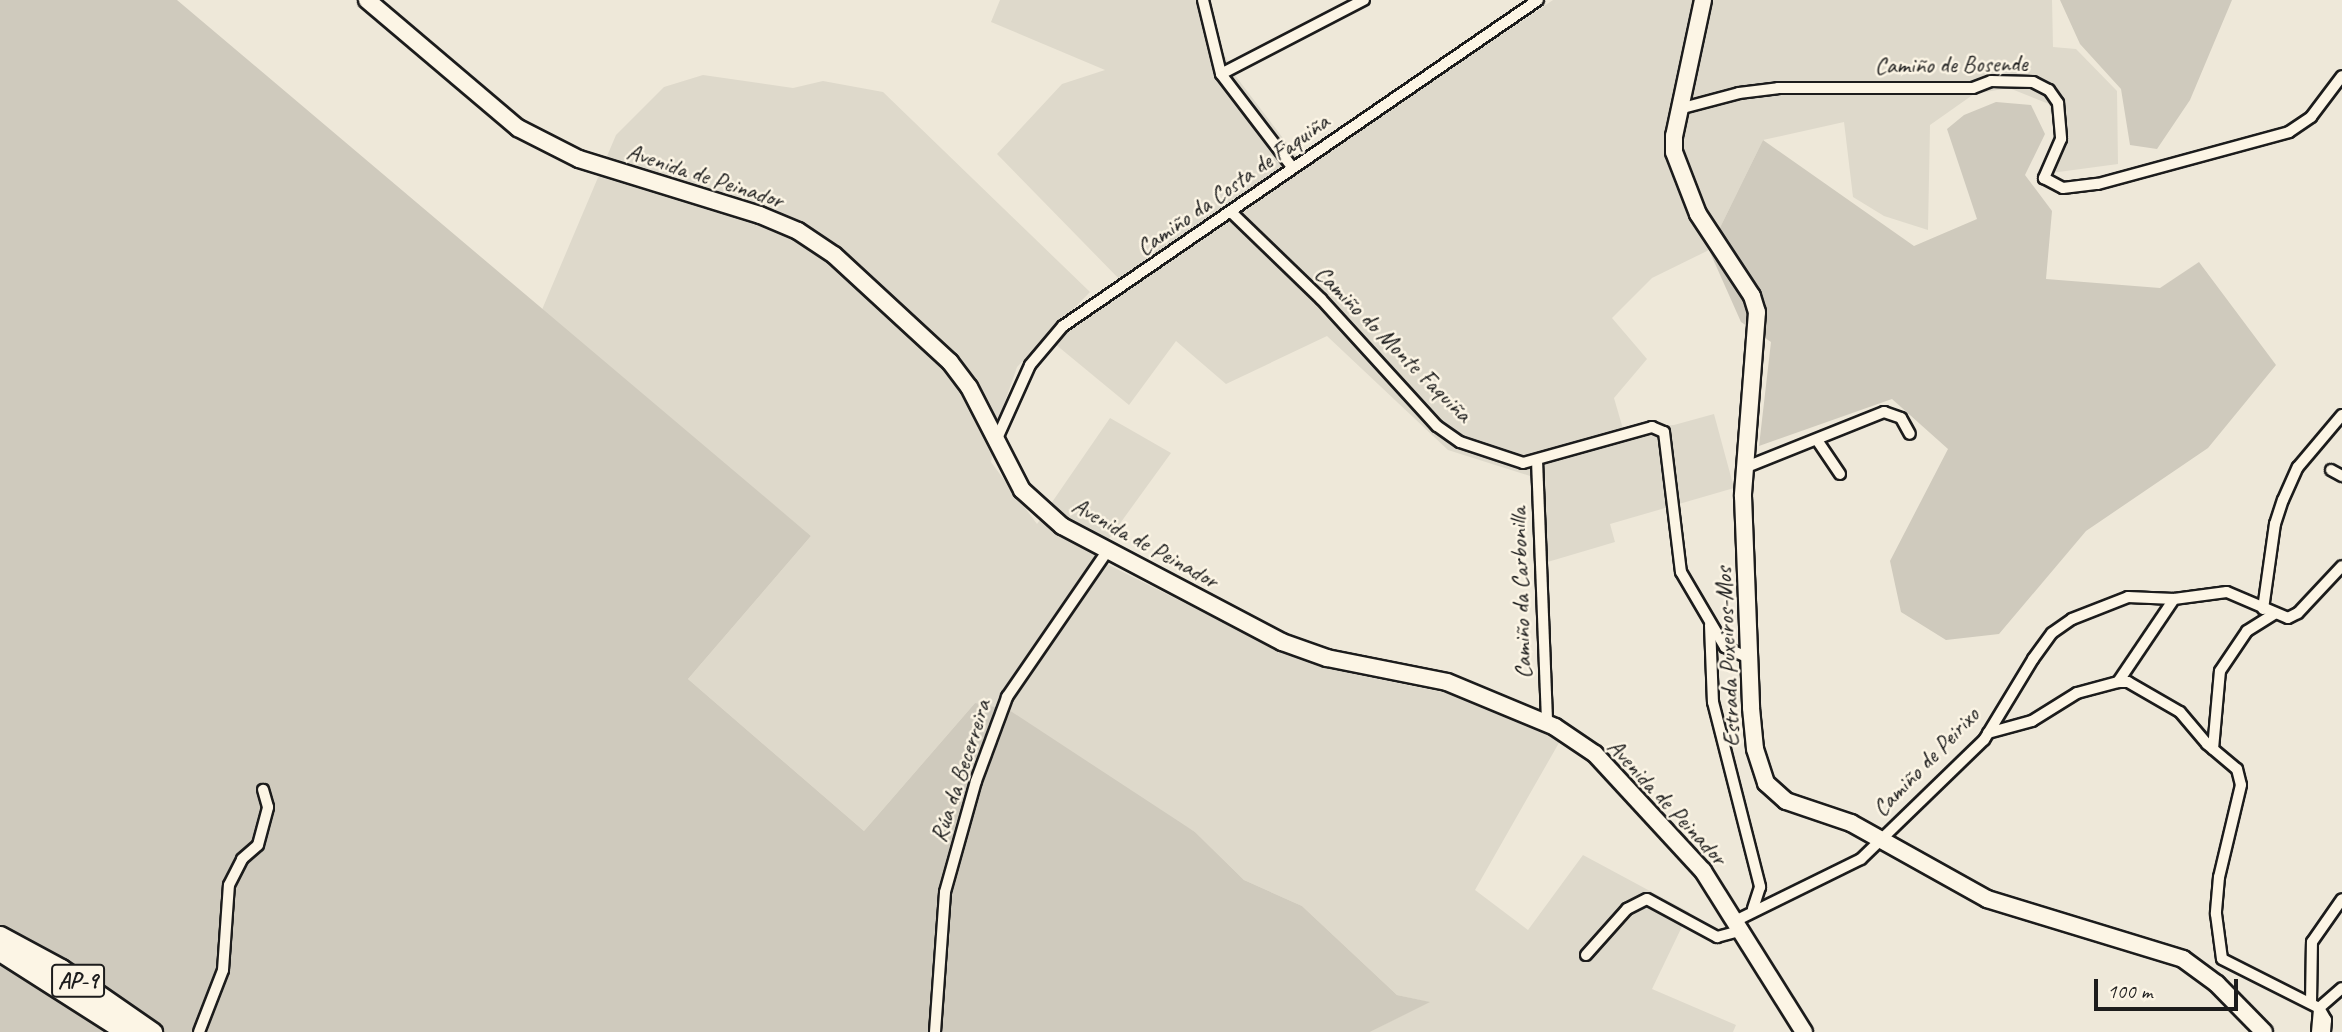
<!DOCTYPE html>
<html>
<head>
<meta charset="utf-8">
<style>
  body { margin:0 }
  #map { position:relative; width:2342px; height:1032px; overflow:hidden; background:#eee8d9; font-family:Caveat,sans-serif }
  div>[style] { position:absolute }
  .built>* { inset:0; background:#ded9cb }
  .green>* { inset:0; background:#cfcabd }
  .roads { filter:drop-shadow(2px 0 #1c1c1c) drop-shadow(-2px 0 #1c1c1c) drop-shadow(0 2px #1c1c1c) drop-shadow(0 -2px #1c1c1c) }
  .street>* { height:10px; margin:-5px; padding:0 5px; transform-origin:5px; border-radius:5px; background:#fcf5e5 }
  .secondary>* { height:16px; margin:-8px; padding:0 8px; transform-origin:8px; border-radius:8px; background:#fcf5e5 }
  .highway>* { height:19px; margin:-9.5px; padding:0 9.5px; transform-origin:9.5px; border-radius:9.5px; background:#fcf5e5 }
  span { translate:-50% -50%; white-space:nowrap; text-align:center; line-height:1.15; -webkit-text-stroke:5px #fcf5e5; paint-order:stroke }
  .shield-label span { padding:2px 5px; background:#fcf5e5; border:2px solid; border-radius:5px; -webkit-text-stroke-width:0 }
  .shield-label { font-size:23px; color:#1c1c1c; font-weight:700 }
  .street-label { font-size:24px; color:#1c1c1c }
  .scale { position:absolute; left:2094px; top:979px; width:144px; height:32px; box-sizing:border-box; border:4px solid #1c1c1c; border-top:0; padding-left:9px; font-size:21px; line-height:24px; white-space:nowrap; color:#1c1c1c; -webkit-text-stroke:5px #fcf5e5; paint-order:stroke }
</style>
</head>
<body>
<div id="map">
  <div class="built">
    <div style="clip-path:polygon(1000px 0,1197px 0,1234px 74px,1305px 167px,1553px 0,2052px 0,2053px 47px,2076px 49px,2117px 91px,2118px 164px,2036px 175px,2056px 140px,2049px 104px,2009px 88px,1974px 94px,1930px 125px,1928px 230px,1884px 216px,1853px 197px,1844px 122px,1763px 140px,1709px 250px,1652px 278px,1612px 318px,1647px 359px,1614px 398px,1623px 429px,1674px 425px,1714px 414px,1734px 488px,1610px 524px,1615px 542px,1534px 566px,1530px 476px,1448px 450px,1327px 336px,1226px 384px,1176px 341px,1129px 405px,1049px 339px,1125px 285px,997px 154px,1062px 84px,1105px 70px,991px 22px)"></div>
    <div style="clip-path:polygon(703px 75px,793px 88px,823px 81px,883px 92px,1090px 292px,1017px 367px,1000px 416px,991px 462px,1037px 524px,1110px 418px,1171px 453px,1095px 558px,1260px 641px,1353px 674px,1461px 696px,1560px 741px,1475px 890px,1528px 930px,1583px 855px,1689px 912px,1652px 989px,1736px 1025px,1733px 1032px,1370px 1032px,1428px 1002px,1397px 995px,1302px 906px,1244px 880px,1195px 832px,975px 703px,864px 831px,688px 679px,811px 536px,541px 312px,616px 135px,664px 87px)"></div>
  </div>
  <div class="green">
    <div style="clip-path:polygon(0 0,177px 0,811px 536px,688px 679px,864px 831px,975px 703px,1009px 710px,1195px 832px,1244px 880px,1302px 906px,1397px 995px,1430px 1002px,1370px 1032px,0 1032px)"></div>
    <div style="clip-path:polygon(2060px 0,2232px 0,2190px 100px,2157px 149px,2130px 145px,2121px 89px,2080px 44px)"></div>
    <div style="clip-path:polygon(1996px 102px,2031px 105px,2045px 134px,2025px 175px,2052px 211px,2046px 279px,2160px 288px,2199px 262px,2276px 365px,2208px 448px,2086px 531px,1999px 634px,1946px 640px,1901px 612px,1890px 561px,1948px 449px,1892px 399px,1759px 446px,1771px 342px,1741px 322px,1709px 250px,1763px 140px,1914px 246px,1977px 219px,1947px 129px,1964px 115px)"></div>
  </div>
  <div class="roads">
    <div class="street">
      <div style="left:1203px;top:0;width:76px;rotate:76.3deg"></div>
      <div style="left:1221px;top:74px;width:117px;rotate:52.6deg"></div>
      <div style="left:1221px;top:74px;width:161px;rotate:-27.4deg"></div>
      <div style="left:1679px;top:109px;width:62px;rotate:-14.9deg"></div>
      <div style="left:1739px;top:93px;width:39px;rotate:-7deg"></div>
      <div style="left:1778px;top:88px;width:195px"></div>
      <div style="left:1973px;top:88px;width:19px;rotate:-21deg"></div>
      <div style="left:1991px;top:81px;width:42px;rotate:1.4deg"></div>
      <div style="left:2033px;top:82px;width:18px;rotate:27deg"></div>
      <div style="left:2049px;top:90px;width:16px;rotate:55deg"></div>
      <div style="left:2058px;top:103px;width:36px;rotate:85deg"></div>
      <div style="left:2061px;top:139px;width:43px;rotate:113.6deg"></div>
      <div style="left:2044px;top:178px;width:21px;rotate:28deg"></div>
      <div style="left:2063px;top:188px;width:35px;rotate:-7deg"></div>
      <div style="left:2098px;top:184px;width:198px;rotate:-15.2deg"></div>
      <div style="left:2289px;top:132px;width:27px;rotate:-34deg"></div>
      <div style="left:2311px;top:117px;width:51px;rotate:-52.9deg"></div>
      <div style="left:1231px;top:212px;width:125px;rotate:44deg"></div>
      <div style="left:1321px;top:299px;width:172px;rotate:47.6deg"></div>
      <div style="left:1437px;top:426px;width:28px;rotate:35deg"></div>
      <div style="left:1460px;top:442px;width:66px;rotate:18.4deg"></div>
      <div style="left:1523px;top:463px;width:134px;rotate:-15.6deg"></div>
      <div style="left:1652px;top:427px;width:13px;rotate:23deg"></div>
      <div style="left:1664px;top:432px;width:141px;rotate:83.1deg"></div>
      <div style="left:1681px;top:572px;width:87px;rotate:59.6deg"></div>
      <div style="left:1725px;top:647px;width:26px;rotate:25deg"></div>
      <div style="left:1817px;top:440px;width:41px;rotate:55.9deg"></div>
      <div style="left:995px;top:443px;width:85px;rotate:-65.8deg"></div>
      <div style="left:1030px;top:365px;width:51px;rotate:-49.8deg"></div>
      <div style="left:1063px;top:326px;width:576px;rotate:-34.46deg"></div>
      <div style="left:1537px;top:460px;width:264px;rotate:87.8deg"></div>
      <div style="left:1744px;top:468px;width:151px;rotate:-21.8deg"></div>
      <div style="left:1884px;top:412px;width:18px;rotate:19deg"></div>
      <div style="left:1901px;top:418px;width:18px;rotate:61deg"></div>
      <div style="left:2331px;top:470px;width:13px;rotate:29deg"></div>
      <div style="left:2263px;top:609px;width:86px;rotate:-82deg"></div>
      <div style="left:2275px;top:524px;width:25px;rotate:-72deg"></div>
      <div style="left:2283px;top:500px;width:36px;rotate:-66deg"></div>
      <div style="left:2298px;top:467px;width:68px;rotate:-49.8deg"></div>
      <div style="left:1710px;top:625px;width:77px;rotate:87.8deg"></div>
      <div style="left:1713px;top:702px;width:191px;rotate:75.7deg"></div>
      <div style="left:1760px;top:887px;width:23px;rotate:108deg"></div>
      <div style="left:2118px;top:682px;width:100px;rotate:-56deg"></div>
      <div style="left:1988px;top:733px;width:46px;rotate:-15.3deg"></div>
      <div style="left:2032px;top:721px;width:53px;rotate:-31.9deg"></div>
      <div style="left:2077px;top:693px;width:42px;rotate:-15deg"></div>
      <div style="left:2118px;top:682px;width:10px"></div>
      <div style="left:2128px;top:682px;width:60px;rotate:30deg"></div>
      <div style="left:2180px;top:712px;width:42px;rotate:49.8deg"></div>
      <div style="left:2207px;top:744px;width:39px;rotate:40deg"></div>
      <div style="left:2237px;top:769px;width:16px;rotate:76deg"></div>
      <div style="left:2241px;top:785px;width:95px;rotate:103.4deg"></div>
      <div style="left:2219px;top:877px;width:37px;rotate:95deg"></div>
      <div style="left:2216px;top:914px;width:45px;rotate:82.4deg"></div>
      <div style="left:2222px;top:959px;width:109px;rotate:26.8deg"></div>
      <div style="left:2319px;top:1008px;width:30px;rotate:-41deg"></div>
      <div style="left:2213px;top:749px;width:78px;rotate:-84.9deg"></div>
      <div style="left:2220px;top:671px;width:48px;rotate:-56deg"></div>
      <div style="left:2247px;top:631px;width:32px;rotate:-32deg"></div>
      <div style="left:1737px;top:920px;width:138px;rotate:-26.2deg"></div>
      <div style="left:1861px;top:859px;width:171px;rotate:-44.1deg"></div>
      <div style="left:1984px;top:740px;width:95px;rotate:-58.8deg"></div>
      <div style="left:2033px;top:659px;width:32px;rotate:-54deg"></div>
      <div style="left:2052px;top:633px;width:24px;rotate:-35deg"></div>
      <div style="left:2072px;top:619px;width:60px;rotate:-21.4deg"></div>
      <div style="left:2128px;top:597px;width:46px;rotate:2.5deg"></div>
      <div style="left:2174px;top:599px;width:53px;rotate:-7.5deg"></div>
      <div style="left:2227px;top:592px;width:66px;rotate:23.1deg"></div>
      <div style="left:2288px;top:618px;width:11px;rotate:-27deg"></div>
      <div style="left:2298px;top:613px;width:64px;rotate:-46.9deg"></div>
      <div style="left:1586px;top:955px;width:62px;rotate:-48.3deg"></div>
      <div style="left:1627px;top:909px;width:22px;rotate:-27deg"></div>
      <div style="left:1647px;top:899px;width:80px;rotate:28.5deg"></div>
      <div style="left:1717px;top:937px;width:27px;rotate:-15deg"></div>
      <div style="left:2311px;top:1003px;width:61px;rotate:-89.1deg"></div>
      <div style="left:2312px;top:942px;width:52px;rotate:-55.1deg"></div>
      <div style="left:199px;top:1032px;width:66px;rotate:-68.8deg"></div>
      <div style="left:223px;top:970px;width:85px;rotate:-86deg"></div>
      <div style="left:229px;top:885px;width:29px;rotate:-63deg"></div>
      <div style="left:242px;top:859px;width:21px;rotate:-41deg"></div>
      <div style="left:258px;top:845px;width:39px;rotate:-75deg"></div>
      <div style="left:268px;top:807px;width:18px;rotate:-106deg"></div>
      <div style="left:935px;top:1032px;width:140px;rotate:-85.9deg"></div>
      <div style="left:945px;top:892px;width:115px;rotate:-74.4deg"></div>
      <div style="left:976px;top:781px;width:90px;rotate:-69.7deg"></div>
      <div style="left:1007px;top:697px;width:175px;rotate:-55.5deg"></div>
      <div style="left:2317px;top:1032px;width:24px;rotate:-85deg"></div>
      <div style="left:2319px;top:1008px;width:14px;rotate:60deg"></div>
      <div style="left:2326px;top:1020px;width:12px;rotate:95deg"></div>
    </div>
    <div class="secondary">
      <div style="left:367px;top:0;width:198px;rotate:40.3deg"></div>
      <div style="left:518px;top:128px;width:68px;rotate:26.9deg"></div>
      <div style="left:579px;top:159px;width:189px;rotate:17.2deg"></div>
      <div style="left:760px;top:215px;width:41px;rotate:22.8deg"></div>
      <div style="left:798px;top:231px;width:43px;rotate:33.7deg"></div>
      <div style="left:834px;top:255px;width:158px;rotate:42.7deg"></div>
      <div style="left:950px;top:362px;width:31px;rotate:53deg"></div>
      <div style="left:969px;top:387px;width:116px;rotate:62.8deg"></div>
      <div style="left:1022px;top:490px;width:54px;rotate:42deg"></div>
      <div style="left:1062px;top:526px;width:249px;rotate:27.8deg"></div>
      <div style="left:1282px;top:642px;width:48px;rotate:19.6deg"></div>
      <div style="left:1327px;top:658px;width:122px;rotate:11.3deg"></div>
      <div style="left:1447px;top:682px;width:117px;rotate:22.6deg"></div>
      <div style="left:1555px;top:727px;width:48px;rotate:34deg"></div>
      <div style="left:1595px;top:754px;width:159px;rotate:47.3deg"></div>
      <div style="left:1703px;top:871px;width:190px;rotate:57.9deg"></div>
      <div style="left:1703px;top:0;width:139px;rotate:102deg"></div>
      <div style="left:1674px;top:136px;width:16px;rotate:90deg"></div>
      <div style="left:1674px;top:152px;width:66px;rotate:68.8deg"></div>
      <div style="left:1698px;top:214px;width:98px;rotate:56.6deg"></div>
      <div style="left:1752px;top:296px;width:17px;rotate:73deg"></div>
      <div style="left:1757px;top:312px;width:185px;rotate:94.4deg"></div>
      <div style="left:1743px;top:496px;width:212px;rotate:87.8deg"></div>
      <div style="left:1751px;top:708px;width:41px;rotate:84.4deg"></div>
      <div style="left:1755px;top:749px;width:36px;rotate:72deg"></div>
      <div style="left:1766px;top:783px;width:27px;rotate:42deg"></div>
      <div style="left:1786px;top:801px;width:69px;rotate:18.7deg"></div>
      <div style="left:1851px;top:823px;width:156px;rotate:29.2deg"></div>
      <div style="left:1987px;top:899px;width:205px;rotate:17deg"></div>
      <div style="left:2183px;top:959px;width:42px;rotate:36.3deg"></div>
      <div style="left:2217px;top:984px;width:67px;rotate:45.6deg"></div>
    </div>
    <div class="highway">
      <div style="left:0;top:936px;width:69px;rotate:28.4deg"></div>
      <div style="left:61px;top:969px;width:111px;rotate:34.7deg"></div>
      <div style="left:0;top:951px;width:151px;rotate:32.5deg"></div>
    </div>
  </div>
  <div class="shield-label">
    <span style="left:78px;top:981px">AP-9</span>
  </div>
  <div class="street-label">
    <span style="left:1951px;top:65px;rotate:-1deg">Camiño de Bosende</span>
    <span style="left:705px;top:176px;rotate:18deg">Avenida de Peinador</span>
    <span style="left:1233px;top:185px;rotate:-35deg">Camiño da Costa de Faquiña</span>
    <span style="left:1393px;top:344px;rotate:45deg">Camiño do Monte Faquiña</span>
    <span style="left:1145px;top:543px;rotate:29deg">Avenida de Peinador</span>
    <span style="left:1521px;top:593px;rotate:-92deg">Camiño da Carbonilla</span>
    <span style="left:1728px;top:657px;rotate:-93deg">Estrada Puxeiros-Mos</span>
    <span style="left:1926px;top:762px;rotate:-46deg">Camiño de Peirixo</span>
    <span style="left:961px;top:771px;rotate:-72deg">Rúa da Becerreira</span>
    <span style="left:1667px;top:802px;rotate:47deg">Avenida de Peinador</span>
  </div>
  <div class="scale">100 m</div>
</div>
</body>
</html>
